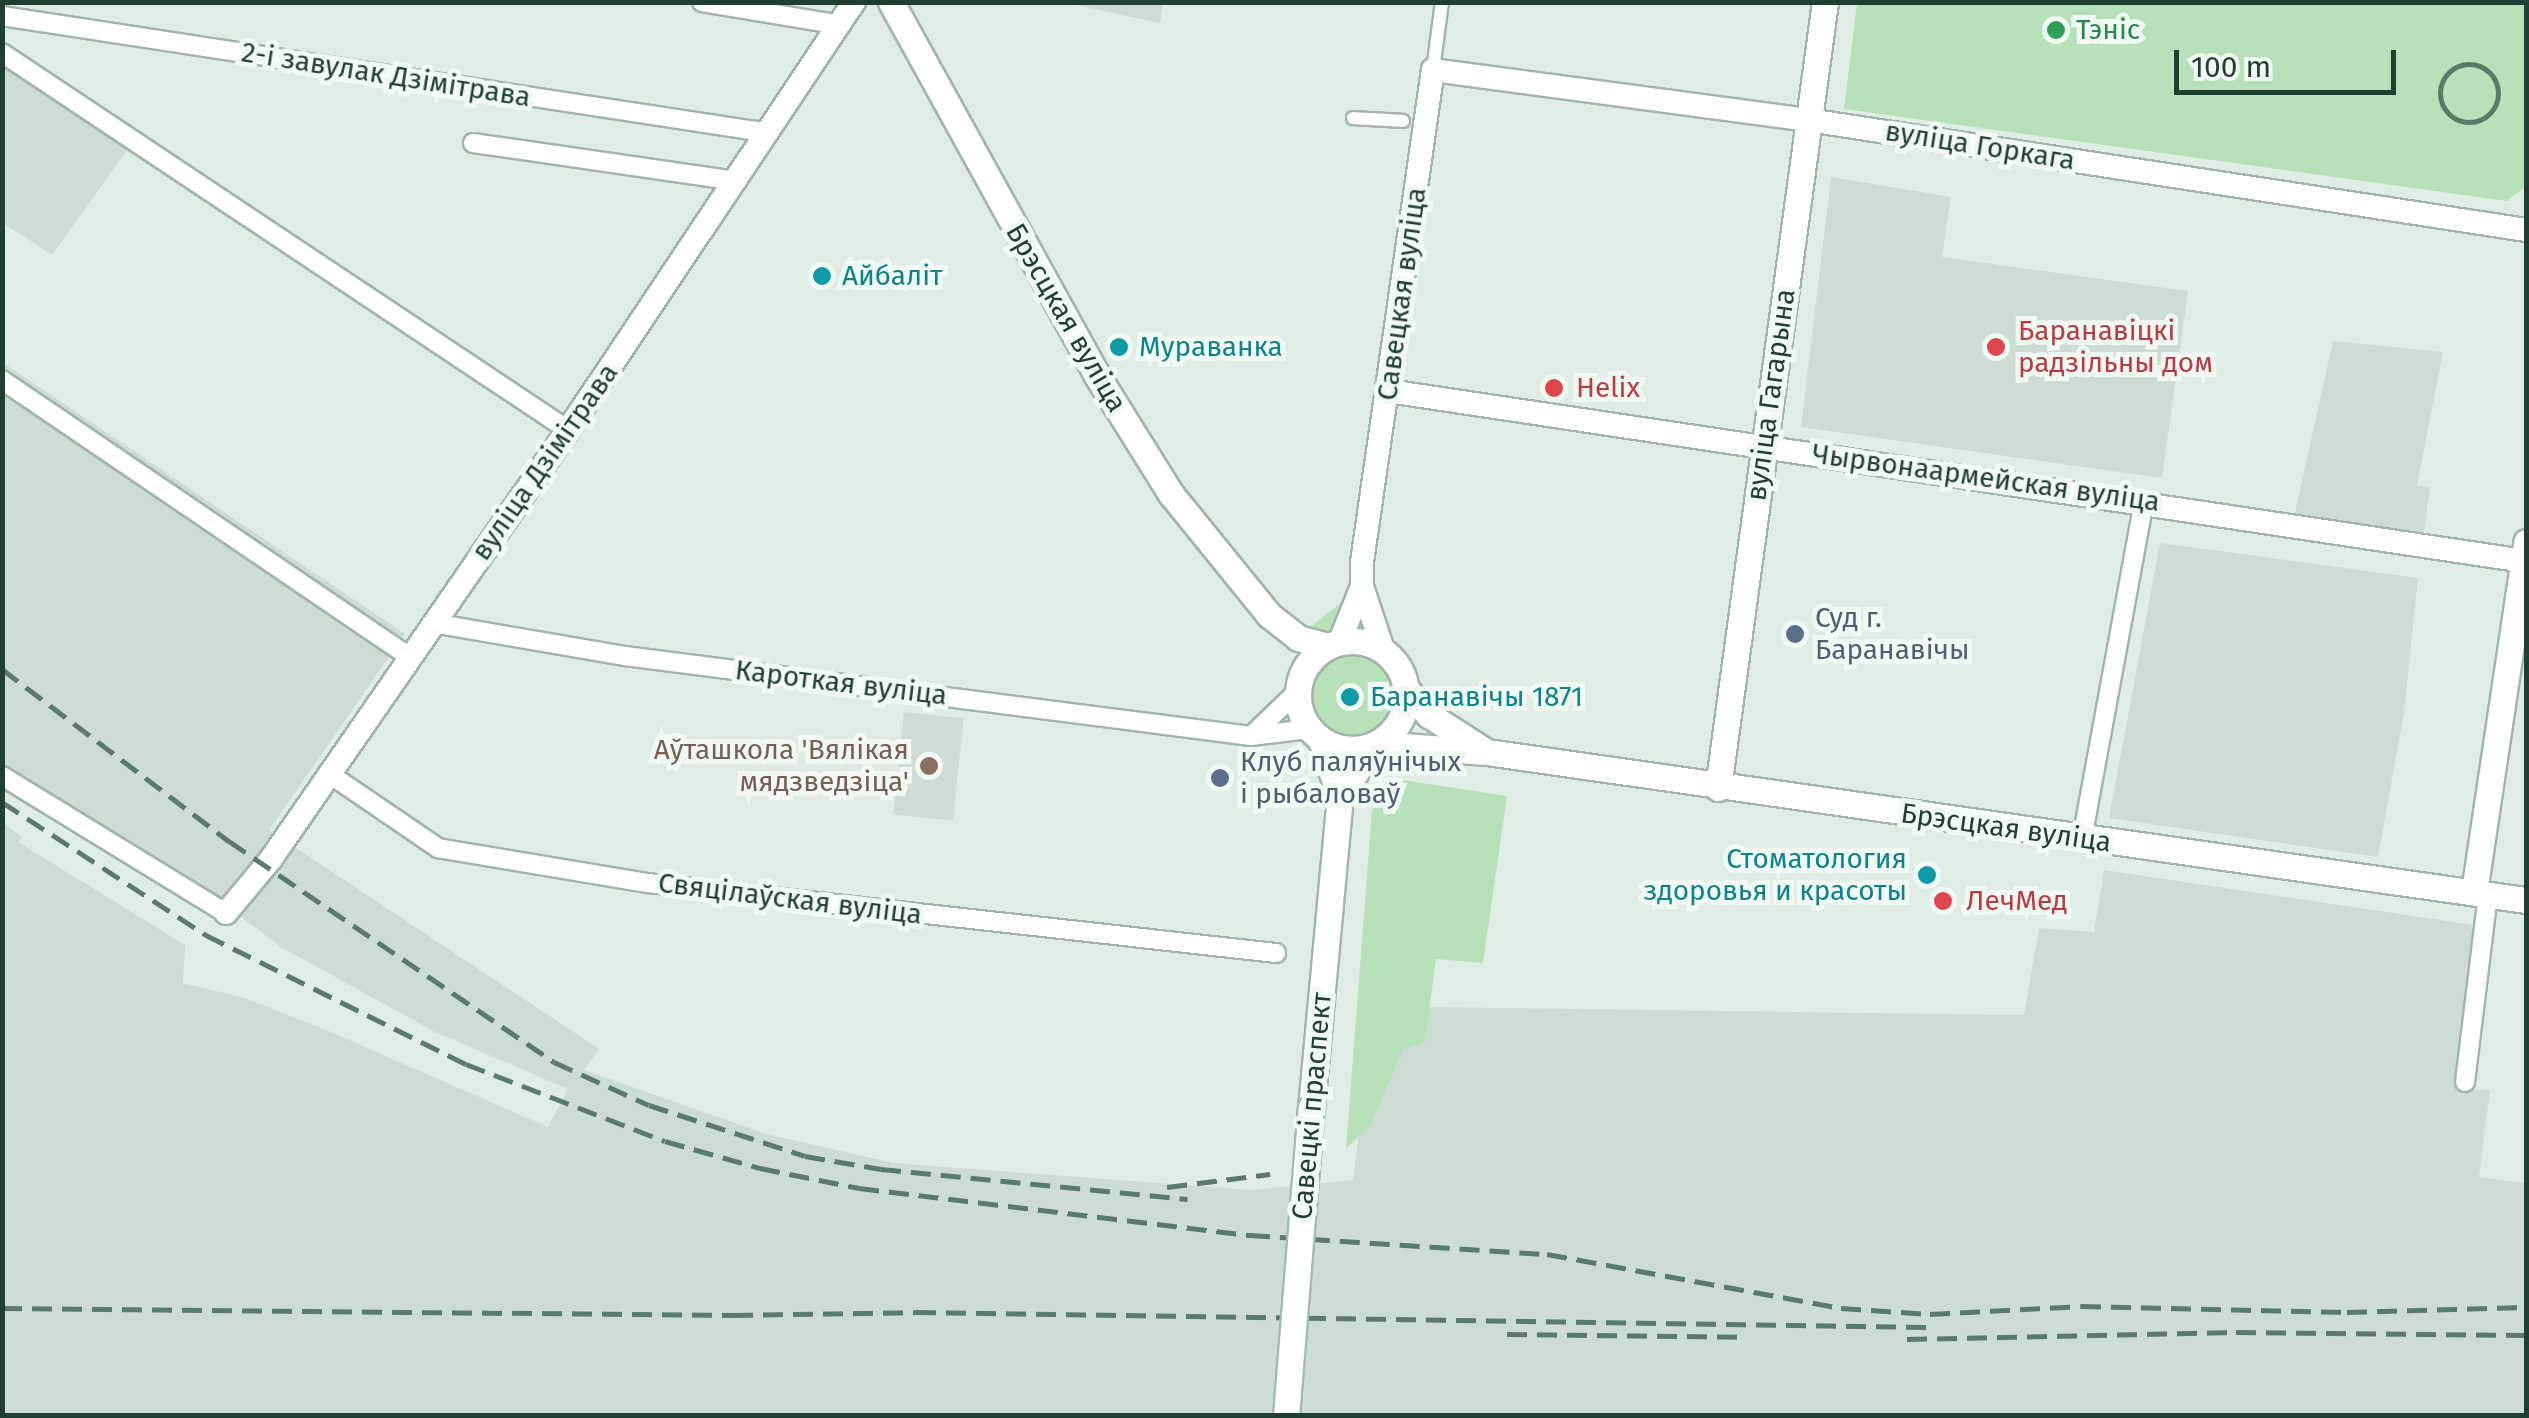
<!DOCTYPE html>
<html>
<head>
<meta charset="utf-8">
<style>
  body { margin:0 }
  #map { position:relative; width:2529px; height:1418px; overflow:hidden; background:#e0ede5; font-family:"Fira Sans",sans-serif }
  div>[style] { position:absolute }
  .built>* { inset:0; background:#ceddd3; transform-origin:0 0 }
  .green>* { inset:0; background:#b7e1b9 }
  .round { border-radius:50% }
  .roads { filter:drop-shadow(2px 0 #a2b5ab) drop-shadow(-2px 0 #a2b5ab) drop-shadow(0 2px #a2b5ab) drop-shadow(0 -2px #a2b5ab) }
  .pedestrian>* { height:12px; margin:-6px; padding:0 6px; transform-origin:6px; border-radius:6px; background:#fff }
  .minor>* { height:18px; margin:-9px; padding:0 9px; transform-origin:9px; border-radius:9px; background:#fff }
  .tertiary>* { height:22px; margin:-11px; padding:0 11px; transform-origin:11px; border-radius:11px; background:#fff }
  .secondary>* { height:25px; margin:-12.5px; padding:0 12.5px; transform-origin:12.5px; border-radius:12.5px; background:#fff }
  .secondary>.ring { margin:-12.5px; padding:0; box-sizing:content-box; background:none; border:25px solid #fff; border-radius:50% }
  .rail>* { height:5px; margin-top:-2.5px; transform-origin:0; background:repeating-linear-gradient(90deg,#597b6b 0 20px,transparent 0 30px) }
  .rail>.ring { margin:-2.5px; padding:0; box-sizing:content-box; background:none; border:5px solid #597b6b; border-radius:50% }
  .bridges { filter:drop-shadow(2px 0 #a0bdad) drop-shadow(-2px 0 #a0bdad) drop-shadow(0 2px #a0bdad) drop-shadow(0 -2px #a0bdad) }
  .secondary-bridge>* { height:25px; margin:-12.5px; padding:0 12.5px; transform-origin:12.5px; border-radius:12.5px; background:#fff }
  .dots>* { width:28px; height:28px; translate:-50% -50%; box-sizing:border-box; border:5px solid #f1f9f3; border-radius:50% }
  span { translate:-50% -50%; white-space:nowrap; text-align:center; line-height:1.15; -webkit-text-stroke:10px #f1f9f3; paint-order:stroke }
  .leisure-label { font-size:28px; color:#27864d }
  .left { translate:0 -50%; text-align:left }
  .street-label { font-size:28px; color:#1f3f30 }
  .culture-label { font-size:28px; color:#0d838f }
  .right { translate:-100% -50%; text-align:right }
  .health-label { font-size:28px; color:#be3a42 }
  .service-label { font-size:28px; color:#4e5e75 }
  .education-label { font-size:28px; color:#785e54 }
  .frame { position:absolute; inset:0; border:5px solid #1f3f30; pointer-events:none }
  .scale { position:absolute; left:2174px; top:50px; width:222px; height:45px; box-sizing:border-box; border:5px solid #1f3f30; border-top:0; padding-left:12px; font-size:30px; line-height:35px; white-space:nowrap; color:#1f3f30; -webkit-text-stroke:8px #f1f9f3; paint-order:stroke }
</style>
</head>
<body>
<div id="map">
  <div class="built">
    <div style="clip-path:polygon(1066px 3px,1163px 3px,1160px 23px)"></div>
    <div style="clip-path:polygon(3px 66px,127px 150px,52px 255px,3px 223px)"></div>
    <div style="clip-path:polygon(1831px 177px,1951px 197px,1942px 257px,2188px 291px,2162px 478px,1801px 427px)"></div>
    <div style="clip-path:polygon(2333px 341px,2443px 352px,2417px 485px,2430px 488px,2423px 537px,2294px 517px)"></div>
    <div style="clip-path:polygon(2px 362px,405px 634px,269px 830px,599px 1049px,584px 1070px,766px 1134px,894px 1163px,1251px 1190px,1353px 1180px,1376px 998px,1426px 1007px,2024px 1015px,2039px 928px,2094px 932px,2104px 870px,2480px 926px,2457px 1089px,2490px 1090px,2479px 1177px,2526px 1183px,2526px 1415px,3px 1415px,3px 823px,22px 837px,18px 842px,185px 945px,183px 983px,245px 998px,324px 1029px,548px 1127px,568px 1089px,433px 1031px,281px 947px,217px 899px,3px 766px)"></div>
    <div style="clip-path:polygon(2160px 543px,2418px 578px,2404px 713px,2378px 857px,2109px 818px)"></div>
    <div style="left:904px;top:712px;width:60px;height:103px;rotate:6deg"></div>
  </div>
  <div class="green">
    <div style="clip-path:polygon(1857px 3px,2526px 3px,2526px 186px,2507px 201px,1844px 109px)"></div>
    <div style="clip-path:polygon(1342px 602px,1337px 625px,1329px 634px,1304px 632px)"></div>
    <div class="round" style="left:1309px;top:652px;width:86px;height:86px"></div>
    <div style="clip-path:polygon(1402px 780px,1507px 796px,1483px 963px,1436px 959px,1425px 1042px,1403px 1050px,1371px 1124px,1346px 1149px,1372px 811px,1382px 791px)"></div>
  </div>
  <div class="roads">
    <div class="pedestrian">
      <div style="left:1433px;top:70px;width:69px;rotate:-82.5deg"></div>
      <div style="left:1353px;top:118px;width:50px;rotate:3.4deg"></div>
    </div>
    <div class="minor">
      <div style="left:702px;top:2px;width:141px;rotate:9.4deg"></div>
      <div style="left:2px;top:16px;width:776px;rotate:8.67deg"></div>
      <div style="left:2px;top:53px;width:680px;rotate:33.67deg"></div>
      <div style="left:473px;top:143px;width:267px;rotate:8.2deg"></div>
      <div style="left:2px;top:380px;width:492px;rotate:34.2deg"></div>
      <div style="left:432px;top:623px;width:196px;rotate:9.7deg"></div>
      <div style="left:625px;top:656px;width:631px;rotate:7.28deg"></div>
      <div style="left:1251px;top:736px;width:58px;rotate:-6.9deg"></div>
      <div style="left:1251px;top:736px;width:64px;rotate:-43.7deg"></div>
      <div style="left:328px;top:773px;width:133px;rotate:34.3deg"></div>
      <div style="left:438px;top:848px;width:213px;rotate:9.5deg"></div>
      <div style="left:648px;top:883px;width:632px;rotate:6.36deg"></div>
      <div style="left:2px;top:776px;width:263px;rotate:31.5deg"></div>
      <div style="left:2082px;top:839px;width:344px;rotate:-79.6deg"></div>
      <div style="left:2465px;top:1082px;width:188px;rotate:-83deg"></div>
    </div>
    <div class="tertiary">
      <div style="left:1388px;top:391px;width:1149px;rotate:8.51deg"></div>
      <div style="left:1340px;top:641px;width:59px;rotate:-68.2deg"></div>
      <div style="left:1383px;top:650px;width:67px;rotate:-108.2deg"></div>
      <div style="left:1362px;top:586px;width:24px;rotate:-90deg"></div>
      <div style="left:1362px;top:562px;width:497px;rotate:-81.8deg"></div>
      <div style="left:1433px;top:70px;width:378px;rotate:7.6deg"></div>
      <div style="left:1808px;top:120px;width:726px;rotate:8.71deg"></div>
      <div style="left:226px;top:913px;width:70px;rotate:-50.2deg"></div>
      <div style="left:271px;top:859px;width:522px;rotate:-55.3deg"></div>
      <div style="left:568px;top:430px;width:515px;rotate:-56.25deg"></div>
    </div>
    <div class="secondary">
      <div style="left:891px;top:2px;width:425px;rotate:61.1deg"></div>
      <div style="left:1096px;top:374px;width:142px;rotate:58deg"></div>
      <div style="left:1171px;top:494px;width:156px;rotate:51deg"></div>
      <div style="left:1269px;top:615px;width:37px;rotate:38deg"></div>
      <div style="left:1298px;top:638px;width:30px;rotate:15deg"></div>
      <div class="ring" style="left:1298px;top:641px;width:83px;height:83px"></div>
      <div style="left:1406px;top:689px;width:35px;rotate:49deg"></div>
      <div style="left:1429px;top:715px;width:63px;rotate:32.7deg"></div>
      <div style="left:1376px;top:744px;width:111px;rotate:4.1deg"></div>
      <div style="left:1487px;top:752px;width:1049px;rotate:8.11deg"></div>
      <div style="left:1718px;top:788px;width:793px;rotate:-82.25deg"></div>
      <div style="left:1340px;top:797px;width:60px;rotate:-57.9deg"></div>
      <div style="left:2474px;top:892px;width:354px;rotate:-81.5deg"></div>
      <div style="left:1311px;top:1108px;width:312px;rotate:-84.7deg"></div>
      <div style="left:1340px;top:797px;width:60px;rotate:-108.4deg"></div>
    </div>
  </div>
  <div class="rail">
    <div class="ring" style="left:2440px;top:64px;width:53px;height:53px"></div>
    <div style="left:2px;top:669px;width:285px;rotate:37.2deg"></div>
    <div style="left:229px;top:841px;width:393px;rotate:34.2deg"></div>
    <div style="left:554px;top:1062px;width:104px;rotate:24.4deg"></div>
    <div style="left:649px;top:1105px;width:164px;rotate:18.1deg"></div>
    <div style="left:805px;top:1156px;width:77px;rotate:9.7deg"></div>
    <div style="left:881px;top:1169px;width:308px;rotate:5.6deg"></div>
    <div style="left:2px;top:802px;width:244px;rotate:33.1deg"></div>
    <div style="left:206px;top:935px;width:290px;rotate:26.4deg"></div>
    <div style="left:466px;top:1064px;width:213px;rotate:21.2deg"></div>
    <div style="left:665px;top:1141px;width:99px;rotate:15.9deg"></div>
    <div style="left:760px;top:1168px;width:101px;rotate:11.4deg"></div>
    <div style="left:859px;top:1188px;width:394px;rotate:6.9deg"></div>
    <div style="left:1250px;top:1235px;width:298px;rotate:3.7deg"></div>
    <div style="left:1547px;top:1254px;width:299px;rotate:10.4deg"></div>
    <div style="left:1841px;top:1308px;width:89px;rotate:3.9deg"></div>
    <div style="left:1930px;top:1314px;width:151px;rotate:-3deg"></div>
    <div style="left:2081px;top:1306px;width:266px;rotate:1.3deg"></div>
    <div style="left:2347px;top:1312px;width:178px;rotate:-1.6deg"></div>
    <div style="left:1167px;top:1187px;width:104px;rotate:-7.2deg"></div>
    <div style="left:2px;top:1308px;width:731px;rotate:0.55deg"></div>
    <div style="left:733px;top:1315px;width:183px;rotate:-0.9deg"></div>
    <div style="left:916px;top:1312px;width:1011px;rotate:0.85deg"></div>
    <div style="left:1507px;top:1334px;width:235px;rotate:0.7deg"></div>
    <div style="left:1907px;top:1339px;width:329px;rotate:-1.2deg"></div>
    <div style="left:2236px;top:1332px;width:290px;rotate:0.6deg"></div>
  </div>
  <div class="bridges">
    <div class="secondary-bridge">
      <div style="left:1286px;top:1416px;width:309px;rotate:-85.4deg"></div>
    </div>
  </div>
  <div class="dots">
    <div style="left:2056px;top:30px;background:#2e9e5b"></div>
    <div style="left:822px;top:276px;background:#0f9aa8"></div>
    <div style="left:1119px;top:347px;background:#0f9aa8"></div>
    <div style="left:1996px;top:347px;background:#e0444e"></div>
    <div style="left:1554px;top:388px;background:#e0444e"></div>
    <div style="left:1795px;top:634px;background:#5c6f8a"></div>
    <div style="left:1350px;top:697px;background:#0f9aa8"></div>
    <div style="left:929px;top:766px;background:#8d6e63"></div>
    <div style="left:1220px;top:778px;background:#5c6f8a"></div>
    <div style="left:1927px;top:875px;background:#0f9aa8"></div>
    <div style="left:1943px;top:901px;background:#e0444e"></div>
  </div>
  <div class="leisure-label">
    <span class="left" style="left:2076px;top:30px">Тэніс</span>
  </div>
  <div class="street-label">
    <span style="left:386px;top:75px;rotate:9deg">2-і завулак Дзімітрава</span>
    <span style="left:1980px;top:146px;rotate:9deg">вуліца Горкага</span>
    <span style="left:1402px;top:294px;rotate:-82deg">Савецкая вуліца</span>
    <span style="left:1066px;top:318px;rotate:60deg">Брэсцкая вуліца</span>
    <span style="left:1771px;top:395px;rotate:-82deg">вуліца Гагарына</span>
    <span style="left:545px;top:462px;rotate:-55deg">вуліца Дзімітрава</span>
    <span style="left:1986px;top:478px;rotate:8deg">Чырвонаармейская вуліца</span>
    <span style="left:841px;top:683px;rotate:7deg">Кароткая вуліца</span>
    <span style="left:2006px;top:828px;rotate:8deg">Брэсцкая вуліца</span>
    <span style="left:790px;top:899px;rotate:7deg">Свяцілаўская вуліца</span>
    <span style="left:1312px;top:1106px;rotate:-85deg">Савецкі праспект</span>
  </div>
  <div class="culture-label">
    <span class="left" style="left:842px;top:276px">Айбаліт</span>
    <span class="left" style="left:1139px;top:347px">Мураванка</span>
    <span class="left" style="left:1370px;top:697px">Баранавічы 1871</span>
    <span class="right" style="left:1907px;top:875px">Стоматология<br>здоровья и красоты</span>
  </div>
  <div class="health-label">
    <span class="left" style="left:2018px;top:347px">Баранавіцкі<br>радзільны дом</span>
    <span class="left" style="left:1576px;top:388px">Helix</span>
    <span class="left" style="left:1966px;top:901px">ЛечМед</span>
  </div>
  <div class="service-label">
    <span class="left" style="left:1815px;top:634px">Суд г.<br>Баранавічы</span>
    <span class="left" style="left:1240px;top:778px">Клуб паляўнічых<br>і рыбаловаў</span>
  </div>
  <div class="education-label">
    <span class="right" style="left:909px;top:766px">Аўташкола 'Вялікая<br>мядзведзіца'</span>
  </div>
  <div class="frame"></div>
  <div class="scale">100 m</div>
</div>
</body>
</html>
